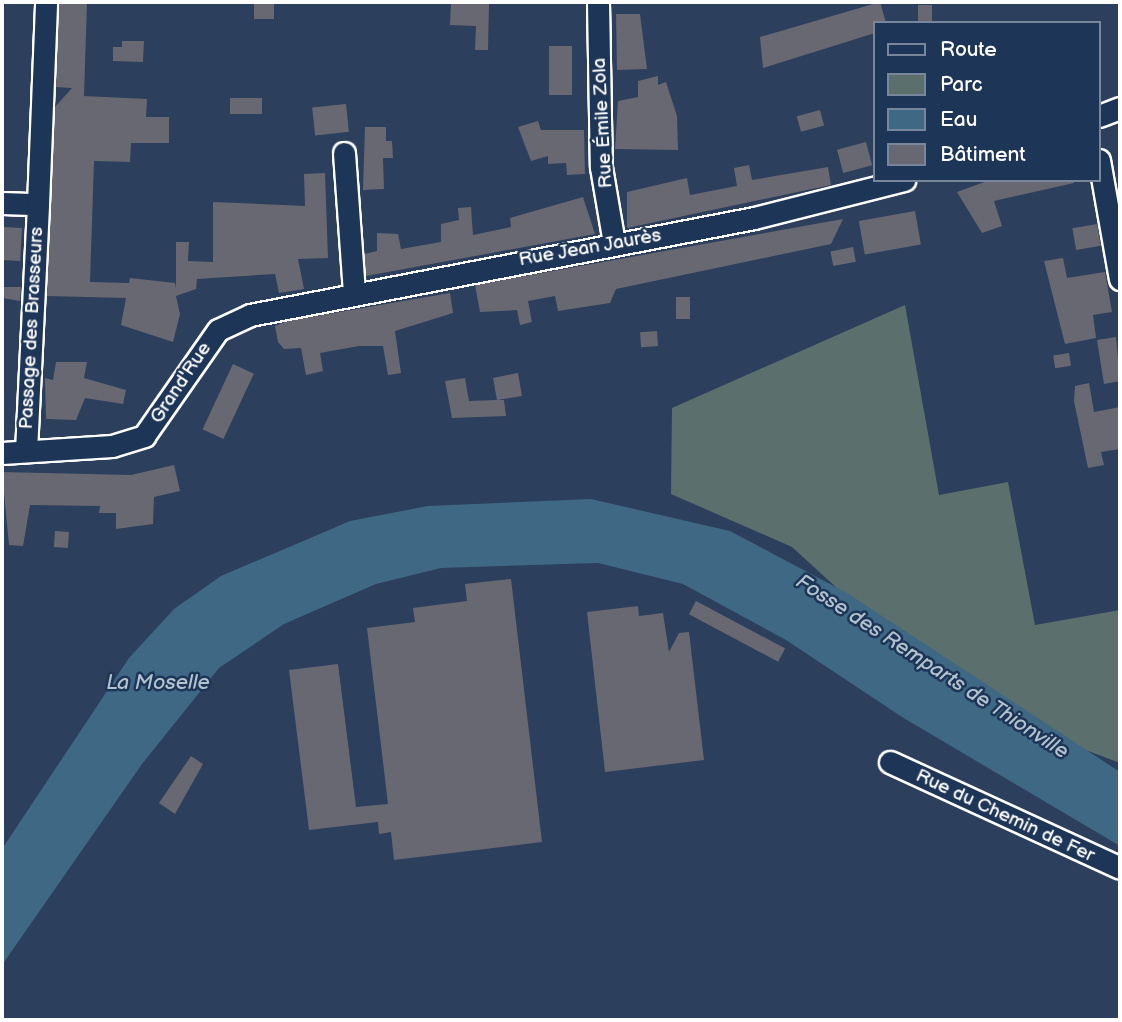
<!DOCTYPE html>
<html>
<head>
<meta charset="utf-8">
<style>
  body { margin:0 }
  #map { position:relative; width:1122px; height:1022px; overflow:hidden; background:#2c3f5c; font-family:"Balsamiq Sans",sans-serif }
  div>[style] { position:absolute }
  .green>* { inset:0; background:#5b706c }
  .water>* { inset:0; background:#3e6884 }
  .building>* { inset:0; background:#686872; transform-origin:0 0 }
  .roads { filter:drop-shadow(2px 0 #fff) drop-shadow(-2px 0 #fff) drop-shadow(0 2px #fff) drop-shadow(0 -2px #fff) }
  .minor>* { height:21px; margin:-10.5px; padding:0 10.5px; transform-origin:10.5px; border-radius:10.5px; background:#1d3557 }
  span { translate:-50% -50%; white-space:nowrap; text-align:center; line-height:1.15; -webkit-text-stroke:5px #1d3557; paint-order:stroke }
  .street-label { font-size:19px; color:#fff }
  .water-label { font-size:21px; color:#b2c3ce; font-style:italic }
  .frame { position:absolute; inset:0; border:4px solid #fff; pointer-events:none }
  .legend { position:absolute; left:873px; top:21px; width:228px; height:161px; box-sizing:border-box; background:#1d3557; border:2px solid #77869a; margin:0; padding:9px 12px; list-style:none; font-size:21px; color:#fff }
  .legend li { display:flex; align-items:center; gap:14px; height:35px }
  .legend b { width:35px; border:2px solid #77869a }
</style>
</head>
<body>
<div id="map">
  <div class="green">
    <div style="clip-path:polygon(905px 305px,939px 495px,1008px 482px,1035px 625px,1120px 610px,1120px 763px,1075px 746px,862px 611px,792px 547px,671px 494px,672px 408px)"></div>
  </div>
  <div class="water">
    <div style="clip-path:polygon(591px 499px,730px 531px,847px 593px,1120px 772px,1120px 846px,902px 717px,786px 640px,683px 584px,598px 563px,441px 568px,376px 584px,284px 624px,219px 668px,142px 764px,2px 965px,2px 849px,129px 658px,174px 609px,221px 576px,350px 521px,428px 506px)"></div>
  </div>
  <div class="building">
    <div style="clip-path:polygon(59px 2px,87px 2px,84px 96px,147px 99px,146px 117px,169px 117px,169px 143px,131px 143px,130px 162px,94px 161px,90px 282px,129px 283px,130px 278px,175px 283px,176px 288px,176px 242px,189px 242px,188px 261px,213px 262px,213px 202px,305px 206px,304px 174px,325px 173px,328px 258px,298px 259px,304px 289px,279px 293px,275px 274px,197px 279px,196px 289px,176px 296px,180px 314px,173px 342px,121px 325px,126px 298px,47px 296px,55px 107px,72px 88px,56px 87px)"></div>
    <div style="left:254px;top:2px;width:20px;height:17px"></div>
    <div style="clip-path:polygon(451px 2px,489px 3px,488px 50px,475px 50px,476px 26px,450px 25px)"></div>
    <div style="clip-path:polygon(880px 2px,886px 23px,875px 23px,875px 33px,763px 68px,760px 37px)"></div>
    <div style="left:918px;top:5px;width:14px;height:18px"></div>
    <div style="clip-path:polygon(616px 14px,640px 14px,647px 69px,617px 70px)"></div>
    <div style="clip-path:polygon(122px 41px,144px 41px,143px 62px,113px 61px,113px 47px,122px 47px)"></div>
    <div style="left:549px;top:46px;width:23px;height:49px"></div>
    <div style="clip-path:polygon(658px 76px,658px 85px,666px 82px,677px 116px,678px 150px,615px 149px,618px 101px,638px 97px,638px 81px)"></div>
    <div style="left:230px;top:98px;width:32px;height:16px"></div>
    <div style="left:346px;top:104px;width:28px;height:34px;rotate:84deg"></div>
    <div style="left:820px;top:110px;width:16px;height:24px;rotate:75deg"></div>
    <div style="clip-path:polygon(538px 121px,541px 130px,584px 130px,585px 174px,567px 175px,566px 163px,548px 164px,548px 156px,531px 161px,518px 127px)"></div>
    <div style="clip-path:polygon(365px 127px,386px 127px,386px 141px,392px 141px,393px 158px,383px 158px,384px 189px,363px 190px)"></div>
    <div style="left:866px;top:142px;width:24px;height:30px;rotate:75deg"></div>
    <div style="clip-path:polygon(749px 165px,752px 180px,828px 167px,831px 185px,627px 228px,627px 192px,687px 178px,690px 195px,737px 186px,734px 168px)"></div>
    <div style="clip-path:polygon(990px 180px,1074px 180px,1074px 183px,994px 201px,1002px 226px,982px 233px,957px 192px)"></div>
    <div style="clip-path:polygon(583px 197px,595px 234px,366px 276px,364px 254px,377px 251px,377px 233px,398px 234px,401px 249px,441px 242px,441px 224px,459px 220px,458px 208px,471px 207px,473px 235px,511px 227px,510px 218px)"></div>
    <div style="left:915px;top:211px;width:34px;height:57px;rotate:80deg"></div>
    <div style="clip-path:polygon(843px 219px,831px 244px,616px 289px,610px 303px,558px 311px,555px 296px,528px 301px,532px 322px,520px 325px,517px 310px,480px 312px,475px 285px)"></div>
    <div style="left:1097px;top:224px;width:22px;height:25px;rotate:80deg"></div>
    <div style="left:2px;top:227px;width:20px;height:33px;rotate:3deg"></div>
    <div style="left:853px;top:247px;width:15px;height:23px;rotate:79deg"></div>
    <div style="clip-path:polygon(1063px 258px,1067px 278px,1105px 272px,1112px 312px,1093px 315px,1096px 338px,1065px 344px,1044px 261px)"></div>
    <div style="clip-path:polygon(2px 287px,21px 287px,20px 301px,2px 298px)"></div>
    <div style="clip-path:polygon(450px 293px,453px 313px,395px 331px,401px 373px,388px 375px,383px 346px,359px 346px,320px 353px,323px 371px,306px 375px,301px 348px,284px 349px,278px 342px,275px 326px,287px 321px)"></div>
    <div style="left:676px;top:297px;width:14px;height:22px"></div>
    <div style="left:657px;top:331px;width:15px;height:17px;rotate:86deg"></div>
    <div style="clip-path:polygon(1116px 337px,1120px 381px,1104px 384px,1097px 340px)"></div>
    <div style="left:1069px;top:353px;width:13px;height:16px;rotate:81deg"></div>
    <div style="clip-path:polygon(56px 362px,87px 362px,84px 378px,126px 390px,123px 404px,85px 398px,76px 420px,46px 419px,45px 378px,53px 380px)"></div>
    <div style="left:233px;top:364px;width:23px;height:72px;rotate:25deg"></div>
    <div style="clip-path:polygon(518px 373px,522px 396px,497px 400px,504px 400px,506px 416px,452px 418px,445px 381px,465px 378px,469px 401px,497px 400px,493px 378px)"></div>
    <div style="clip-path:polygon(1089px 383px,1094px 412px,1120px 407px,1120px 449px,1101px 452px,1104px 465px,1088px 468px,1074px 401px,1075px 386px)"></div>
    <div style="clip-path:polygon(174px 465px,180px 491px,154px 497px,153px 524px,116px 529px,116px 513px,99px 513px,100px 506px,30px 505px,23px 546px,9px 545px,2px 472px,131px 475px)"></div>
    <div style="left:55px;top:531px;width:14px;height:16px;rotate:4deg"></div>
    <div style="clip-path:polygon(511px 579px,542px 842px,394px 860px,391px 832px,379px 834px,378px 822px,309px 830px,289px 670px,338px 664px,356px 807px,388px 804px,367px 628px,415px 622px,413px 608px,467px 601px,465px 584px)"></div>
    <div style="left:696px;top:601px;width:101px;height:15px;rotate:28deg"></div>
    <div style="clip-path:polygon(638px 606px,639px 616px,663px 613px,669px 652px,679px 633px,689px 632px,704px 760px,605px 772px,587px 612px)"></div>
    <div style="clip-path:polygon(191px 756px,203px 764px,175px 814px,159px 803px)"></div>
  </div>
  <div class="roads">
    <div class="minor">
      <div style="left:598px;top:2px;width:165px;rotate:89deg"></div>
      <div style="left:601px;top:167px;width:77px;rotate:80.3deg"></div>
      <div style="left:1099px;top:116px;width:22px;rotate:-21deg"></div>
      <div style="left:344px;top:153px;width:140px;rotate:85.9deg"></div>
      <div style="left:1099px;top:160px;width:121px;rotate:80deg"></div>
      <div style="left:2px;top:203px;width:36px;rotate:2deg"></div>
      <div style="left:38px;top:204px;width:202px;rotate:-87.7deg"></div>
      <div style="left:26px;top:451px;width:247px;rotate:-87.2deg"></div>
      <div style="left:2px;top:453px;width:110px;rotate:-3.6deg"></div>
      <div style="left:112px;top:446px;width:34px;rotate:-17deg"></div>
      <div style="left:144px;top:436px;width:129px;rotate:-55.1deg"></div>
      <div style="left:218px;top:330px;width:35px;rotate:-25deg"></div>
      <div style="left:250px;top:315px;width:513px;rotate:-10.89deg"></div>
      <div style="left:754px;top:218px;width:155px;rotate:-14.2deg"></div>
      <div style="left:890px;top:762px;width:253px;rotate:24.7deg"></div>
    </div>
  </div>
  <div class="street-label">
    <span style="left:603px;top:123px;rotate:-93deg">Rue Émile Zola</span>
    <span style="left:590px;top:248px;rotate:-10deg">Rue Jean Jaurès</span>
    <span style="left:32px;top:328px;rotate:-87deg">Passage des Brasseurs</span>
    <span style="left:181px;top:383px;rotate:-56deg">Grand'Rue</span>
    <span style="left:1005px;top:816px;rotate:25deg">Rue du Chemin de Fer</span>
  </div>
  <div class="water-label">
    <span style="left:932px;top:667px;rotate:33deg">Fosse des Remparts de Thionville</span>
    <span style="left:158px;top:683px">La Moselle</span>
  </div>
  <div class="frame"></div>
  <ul class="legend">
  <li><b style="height:9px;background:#1d3557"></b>Route</li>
  <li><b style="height:19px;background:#5b706c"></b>Parc</li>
  <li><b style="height:19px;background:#3e6884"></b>Eau</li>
  <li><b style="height:19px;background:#686872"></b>Bâtiment</li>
  </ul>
</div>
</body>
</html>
